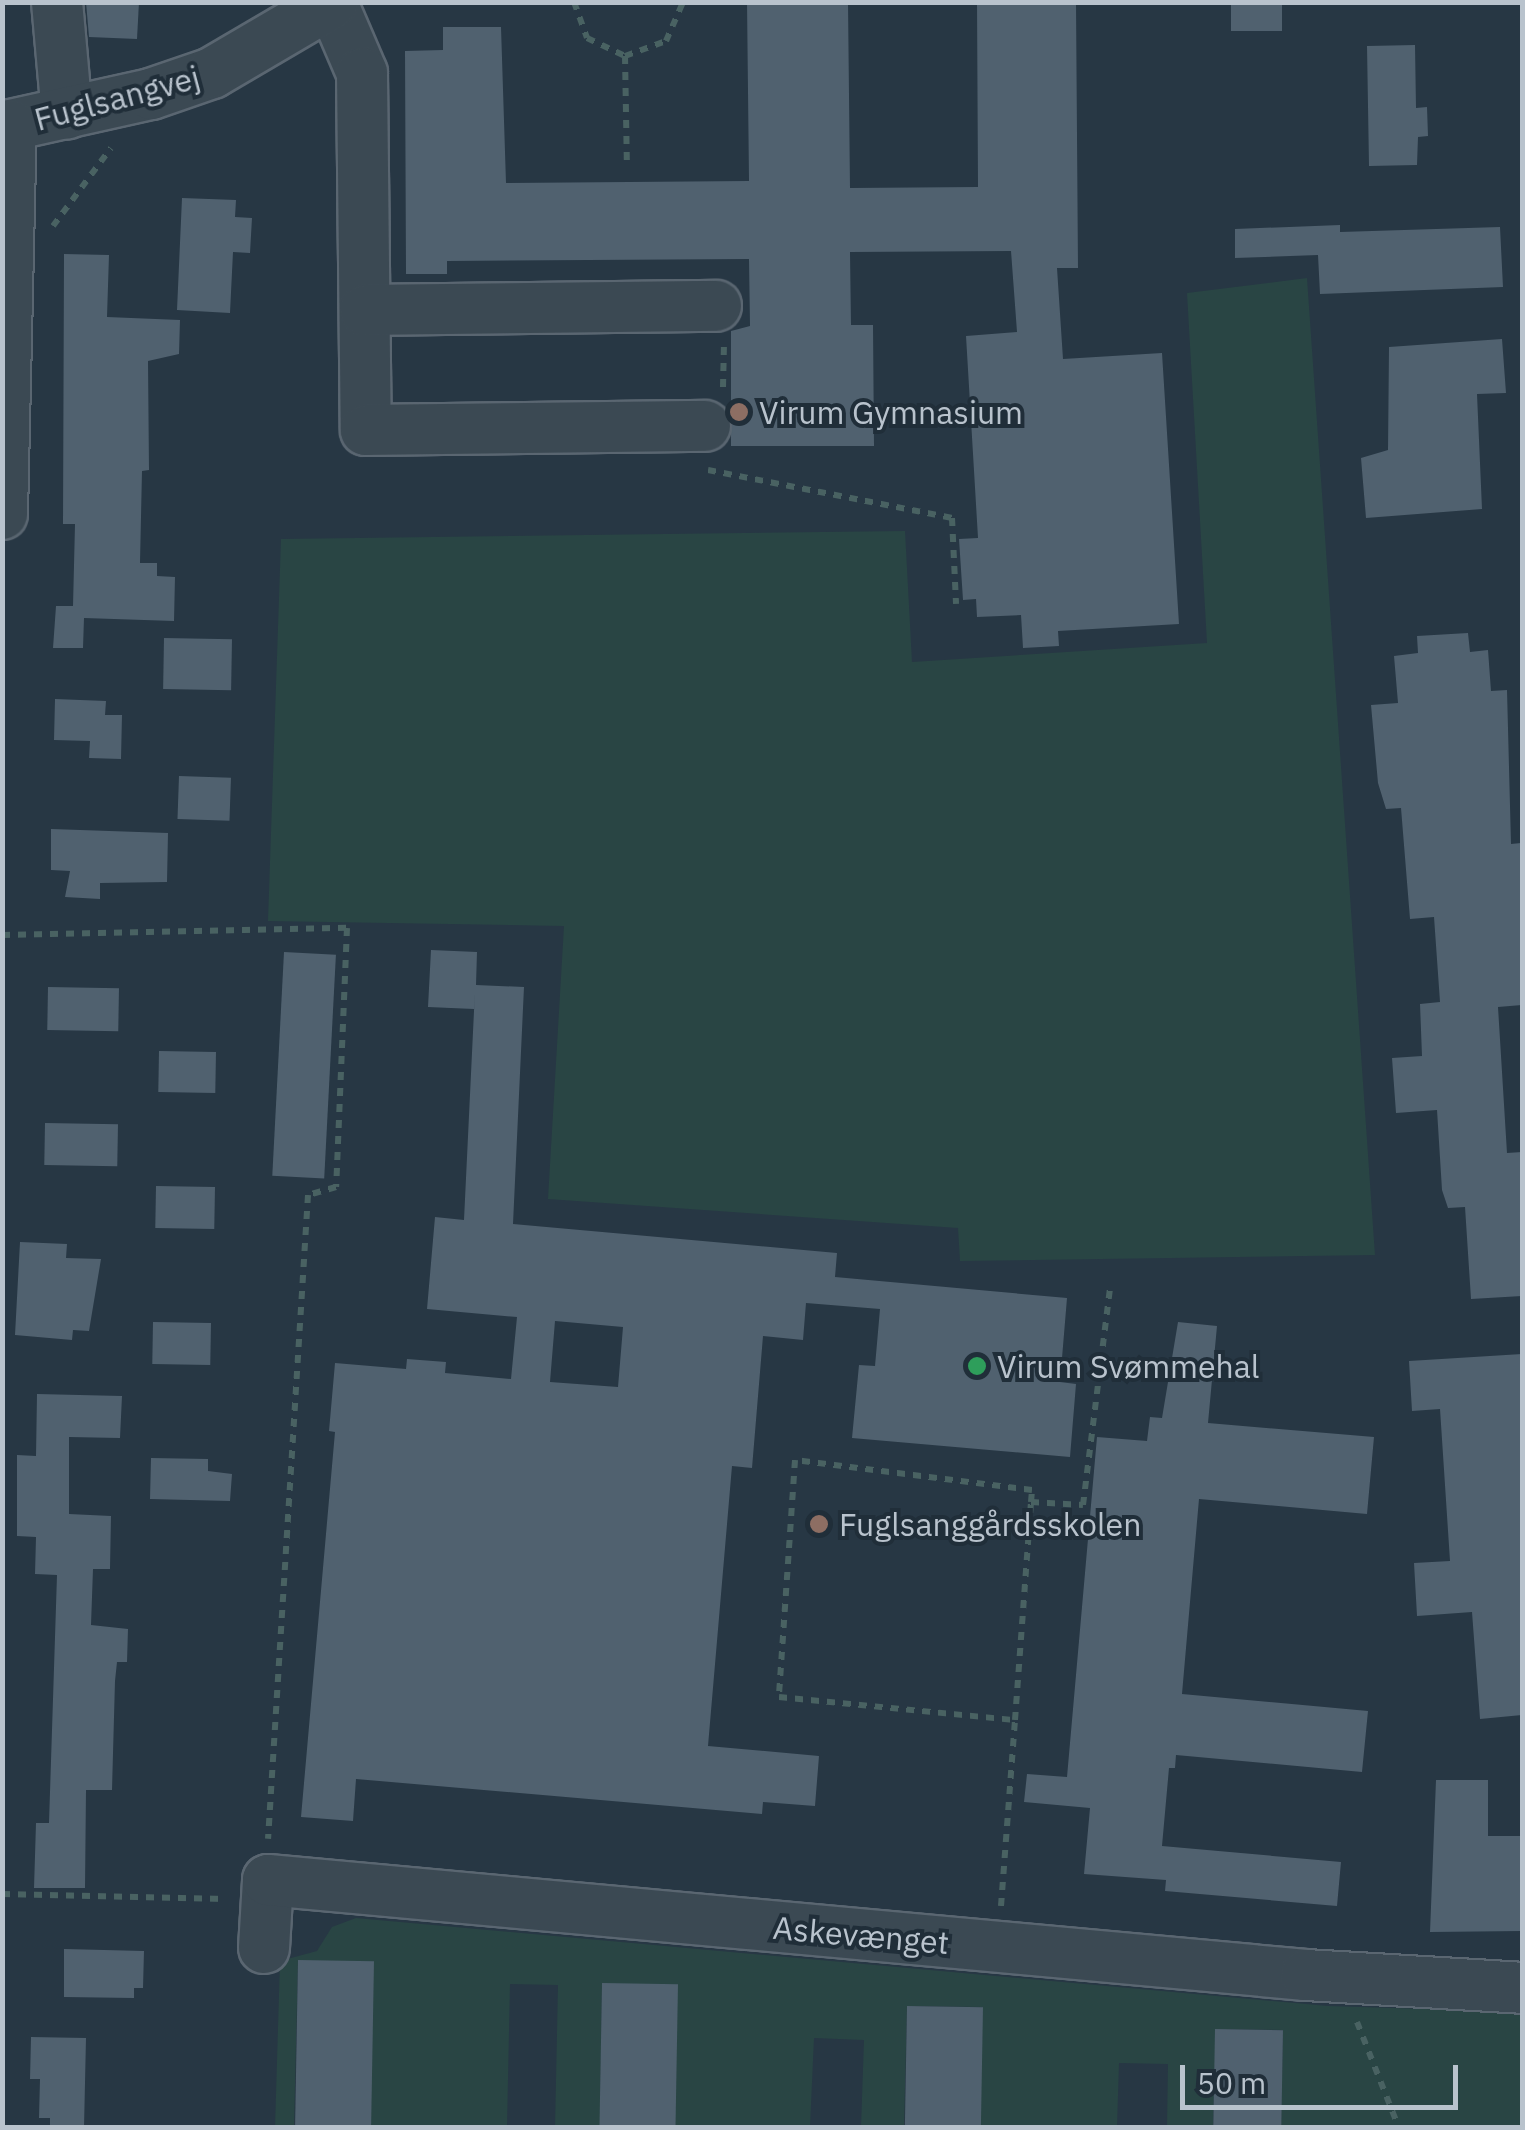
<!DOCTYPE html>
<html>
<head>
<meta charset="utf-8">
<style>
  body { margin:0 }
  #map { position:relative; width:1525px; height:2130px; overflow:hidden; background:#273744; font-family:"IBM Plex Sans",sans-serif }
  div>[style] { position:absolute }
  .green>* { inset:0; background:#294544 }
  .building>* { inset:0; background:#50616f; transform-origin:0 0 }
  .path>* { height:6px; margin-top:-3px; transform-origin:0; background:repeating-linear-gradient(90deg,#496262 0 8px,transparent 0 16px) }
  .roads { filter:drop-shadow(2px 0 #5a6671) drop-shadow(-2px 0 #5a6671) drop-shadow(0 2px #5a6671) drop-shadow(0 -2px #5a6671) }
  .minor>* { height:50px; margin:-25px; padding:0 25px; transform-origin:25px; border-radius:25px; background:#3b4953 }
  .dots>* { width:28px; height:28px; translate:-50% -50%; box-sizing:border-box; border:5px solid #202e39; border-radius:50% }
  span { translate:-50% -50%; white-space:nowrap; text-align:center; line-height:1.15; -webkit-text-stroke:8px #202e39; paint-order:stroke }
  .street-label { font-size:32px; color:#b9c3cd }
  .poi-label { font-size:32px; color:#b9c3cd }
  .left { translate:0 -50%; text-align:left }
  .frame { position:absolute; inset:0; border:5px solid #b9c3cd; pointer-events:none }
  .scale { position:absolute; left:1180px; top:2065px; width:278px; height:45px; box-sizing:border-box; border:5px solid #b9c3cd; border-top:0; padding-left:12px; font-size:30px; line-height:35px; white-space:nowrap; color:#b9c3cd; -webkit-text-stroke:8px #202e39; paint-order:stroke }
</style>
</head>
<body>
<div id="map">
  <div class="green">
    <div style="clip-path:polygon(1307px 278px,1375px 1255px,960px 1261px,958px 1228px,548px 1199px,564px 926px,268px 921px,281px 539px,905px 531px,912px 662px,1207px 643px,1187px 293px)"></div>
    <div style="clip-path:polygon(356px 1918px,1328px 2006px,1522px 2012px,1522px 2127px,1281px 2127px,1283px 2030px,1216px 2029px,1213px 2127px,1167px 2127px,1168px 2064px,1119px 2063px,1117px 2127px,980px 2127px,982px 2007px,907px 2006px,904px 2127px,861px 2127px,864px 2040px,814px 2038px,810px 2127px,675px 2128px,602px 1984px,600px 2127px,555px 2128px,558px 1985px,510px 1984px,507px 2127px,370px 2128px,298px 1960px,294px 2127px,275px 2128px,280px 1961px,317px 1951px,332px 1927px)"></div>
  </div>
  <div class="building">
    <div style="clip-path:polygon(86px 2px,139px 2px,137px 39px,89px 37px)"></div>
    <div style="clip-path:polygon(747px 2px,848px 2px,850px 188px,978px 187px,977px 2px,1076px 2px,1078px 268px,1057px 268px,1063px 359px,1162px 353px,1179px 624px,1058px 631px,1059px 646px,1023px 648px,1021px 615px,977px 617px,976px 599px,963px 600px,959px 539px,978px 538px,966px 336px,1017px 332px,1011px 251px,850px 252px,851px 325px,873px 325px,874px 446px,731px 446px,731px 331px,750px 326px,749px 259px,447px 261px,447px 274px,406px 274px,405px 51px,443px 50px,443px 27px,501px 27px,506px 183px,749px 181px)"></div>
    <div style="left:1231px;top:2px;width:51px;height:29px"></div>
    <div style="clip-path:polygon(1415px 45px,1416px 108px,1427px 107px,1428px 136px,1418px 137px,1417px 165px,1369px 166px,1367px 46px)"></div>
    <div style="clip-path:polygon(182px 198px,236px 200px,235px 217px,252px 218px,250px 253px,233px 252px,230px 313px,177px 310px)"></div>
    <div style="clip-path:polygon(1340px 225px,1340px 232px,1500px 227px,1503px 287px,1320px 294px,1318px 255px,1235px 258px,1235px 229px)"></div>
    <div style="clip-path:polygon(64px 254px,109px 255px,107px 317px,180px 320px,179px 354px,148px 361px,149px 470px,142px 471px,140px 563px,157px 563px,157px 576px,175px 577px,174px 621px,84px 618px,83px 648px,53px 648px,56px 606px,73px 606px,75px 524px,63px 524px)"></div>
    <div style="clip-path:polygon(1502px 339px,1506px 393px,1477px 394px,1482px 509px,1366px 518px,1361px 458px,1388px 450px,1389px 347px)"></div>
    <div style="clip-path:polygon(1468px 633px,1470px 652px,1488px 650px,1491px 691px,1507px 690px,1511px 844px,1521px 843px,1522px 861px,1522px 1005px,1498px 1007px,1507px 1153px,1522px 1152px,1522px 1296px,1471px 1299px,1465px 1207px,1448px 1208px,1442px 1190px,1437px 1110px,1396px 1113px,1392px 1058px,1422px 1056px,1420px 1004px,1440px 1002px,1434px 917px,1410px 919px,1401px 808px,1386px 809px,1378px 783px,1371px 705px,1398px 703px,1394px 656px,1418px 653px,1417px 636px)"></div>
    <div style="left:164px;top:638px;width:68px;height:51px;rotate:1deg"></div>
    <div style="clip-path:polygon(55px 699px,106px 701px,105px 715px,122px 715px,121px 759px,89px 758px,90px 741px,54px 740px)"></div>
    <div style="left:179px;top:776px;width:52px;height:43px;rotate:2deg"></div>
    <div style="clip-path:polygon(51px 829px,168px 833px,167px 882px,100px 883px,100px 899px,65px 897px,70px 871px,51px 870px)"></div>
    <div style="clip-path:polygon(evenodd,431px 950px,477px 952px,476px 985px,524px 987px,513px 1224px,837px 1253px,835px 1277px,1067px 1298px,1060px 1382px,1076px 1384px,1070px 1457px,852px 1438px,859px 1365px,875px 1366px,880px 1309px,806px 1303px,803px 1340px,763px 1336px,752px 1468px,732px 1466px,708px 1746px,819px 1756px,815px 1806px,763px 1802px,762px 1814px,356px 1779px,353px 1821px,301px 1817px,335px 1432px,329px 1431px,335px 1363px,406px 1369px,407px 1359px,446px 1362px,445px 1373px,511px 1379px,517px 1317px,427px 1309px,435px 1217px,464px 1220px,475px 990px,474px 1009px,428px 1007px,431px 950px,555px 1321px,623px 1327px,618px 1387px,550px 1382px,555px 1321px)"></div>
    <div style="left:284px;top:952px;width:52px;height:224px;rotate:3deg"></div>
    <div style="left:48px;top:987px;width:71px;height:43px;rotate:1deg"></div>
    <div style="left:159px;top:1051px;width:57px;height:41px;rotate:1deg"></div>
    <div style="left:45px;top:1123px;width:73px;height:42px;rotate:1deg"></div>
    <div style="left:156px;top:1186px;width:59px;height:42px;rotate:1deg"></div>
    <div style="clip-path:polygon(20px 1242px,67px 1244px,66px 1258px,101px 1259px,89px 1331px,73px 1330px,72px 1340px,15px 1335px)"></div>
    <div style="left:153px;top:1322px;width:58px;height:42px;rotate:1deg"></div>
    <div style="clip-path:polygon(1178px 1322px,1217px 1326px,1208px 1423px,1374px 1437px,1367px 1514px,1199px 1499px,1182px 1694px,1368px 1711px,1362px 1772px,1176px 1755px,1175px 1768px,1169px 1768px,1162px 1846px,1341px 1862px,1337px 1906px,1165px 1891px,1166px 1880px,1084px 1874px,1090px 1808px,1024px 1802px,1027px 1774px,1067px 1777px,1097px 1437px,1147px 1441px,1150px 1417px,1162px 1418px)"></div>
    <div style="clip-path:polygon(1522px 1354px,1522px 1715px,1480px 1719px,1472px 1612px,1417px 1616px,1414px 1563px,1450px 1561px,1440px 1409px,1412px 1411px,1409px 1361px)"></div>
    <div style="clip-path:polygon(37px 1394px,122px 1396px,120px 1438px,69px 1437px,69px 1514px,111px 1516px,110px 1569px,93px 1569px,91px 1625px,128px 1629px,127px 1662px,117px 1662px,115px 1681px,112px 1790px,86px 1790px,85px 1888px,34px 1888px,36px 1823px,49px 1823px,57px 1575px,35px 1574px,36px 1537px,17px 1536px,17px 1455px,36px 1456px)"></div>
    <div style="clip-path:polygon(151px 1458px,208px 1459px,208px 1471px,232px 1474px,230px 1501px,150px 1499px)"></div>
    <div style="clip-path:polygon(1436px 1780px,1488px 1780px,1488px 1836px,1522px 1836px,1522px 1931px,1430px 1932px)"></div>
    <div style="clip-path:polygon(64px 1949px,144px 1951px,143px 1988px,134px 1988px,134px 1998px,64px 1997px)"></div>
    <div style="left:298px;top:1960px;width:76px;height:168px;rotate:1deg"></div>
    <div style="left:602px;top:1983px;width:76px;height:145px;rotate:1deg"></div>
    <div style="left:907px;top:2006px;width:76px;height:122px;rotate:1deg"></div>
    <div style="left:1215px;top:2029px;width:68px;height:99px;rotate:1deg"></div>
    <div style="clip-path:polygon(31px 2037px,86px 2038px,84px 2128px,50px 2128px,50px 2118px,39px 2118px,40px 2079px,30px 2079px)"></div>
  </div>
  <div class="path">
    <div style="left:574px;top:2px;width:38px;rotate:70deg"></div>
    <div style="left:587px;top:38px;width:42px;rotate:25.3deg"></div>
    <div style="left:625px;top:56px;width:44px;rotate:-20.1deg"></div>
    <div style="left:666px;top:41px;width:43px;rotate:-66.4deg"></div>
    <div style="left:625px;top:56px;width:111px;rotate:89deg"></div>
    <div style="left:53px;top:226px;width:97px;rotate:-53.4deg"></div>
    <div style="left:723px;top:387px;width:43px;rotate:-88.7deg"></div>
    <div style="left:708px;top:470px;width:249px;rotate:11.1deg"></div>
    <div style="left:952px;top:518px;width:86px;rotate:87.3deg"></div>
    <div style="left:2px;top:935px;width:345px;rotate:-1.2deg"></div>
    <div style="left:347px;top:928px;width:259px;rotate:92.4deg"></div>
    <div style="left:336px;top:1187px;width:29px;rotate:164deg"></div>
    <div style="left:308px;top:1195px;width:645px;rotate:93.55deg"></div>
    <div style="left:1031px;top:1502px;width:52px;rotate:3.3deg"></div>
    <div style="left:1083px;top:1505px;width:219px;rotate:-82.9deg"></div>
    <div style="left:2px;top:1894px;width:224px;rotate:1.3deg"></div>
    <div style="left:1001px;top:1906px;width:187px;rotate:-85.7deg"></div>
    <div style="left:1015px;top:1720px;width:219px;rotate:-85.8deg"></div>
    <div style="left:1031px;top:1502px;width:12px;rotate:-85deg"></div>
    <div style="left:1032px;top:1490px;width:239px;rotate:-172.8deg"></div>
    <div style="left:795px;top:1460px;width:238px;rotate:93.9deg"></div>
    <div style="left:779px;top:1697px;width:237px;rotate:5.6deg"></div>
    <div style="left:1357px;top:2022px;width:114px;rotate:68.4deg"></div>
  </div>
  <div class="roads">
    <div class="minor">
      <div style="left:57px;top:2px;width:112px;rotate:84.9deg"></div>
      <div style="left:332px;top:3px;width:76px;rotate:66.8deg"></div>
      <div style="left:362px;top:73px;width:357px;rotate:89.4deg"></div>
      <div style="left:366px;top:430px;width:339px;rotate:-0.7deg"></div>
      <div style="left:2px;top:127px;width:153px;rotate:-12.5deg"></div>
      <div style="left:151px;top:94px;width:65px;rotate:-19deg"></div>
      <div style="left:212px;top:73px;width:140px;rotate:-30.4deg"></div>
      <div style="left:365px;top:310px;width:351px;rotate:-0.7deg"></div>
      <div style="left:2px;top:514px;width:389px;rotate:-88.7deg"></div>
      <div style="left:264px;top:1948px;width:68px;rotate:-86.6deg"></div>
      <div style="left:268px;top:1880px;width:1042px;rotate:5.23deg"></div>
      <div style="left:1306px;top:1975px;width:216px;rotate:3.4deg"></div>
    </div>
  </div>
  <div class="dots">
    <div style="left:739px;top:412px;background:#8d6e63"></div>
    <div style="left:977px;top:1366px;background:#2e9e5b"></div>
    <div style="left:819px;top:1524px;background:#8d6e63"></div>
  </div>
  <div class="street-label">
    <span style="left:117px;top:98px;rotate:-15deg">Fuglsangvej</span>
    <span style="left:861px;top:1935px;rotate:5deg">Askevænget</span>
  </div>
  <div class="poi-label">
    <span class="left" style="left:759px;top:412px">Virum Gymnasium</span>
    <span class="left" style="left:997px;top:1366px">Virum Svømmehal</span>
    <span class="left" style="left:839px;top:1524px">Fuglsanggårdsskolen</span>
  </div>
  <div class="frame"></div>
  <div class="scale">50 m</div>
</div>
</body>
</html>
